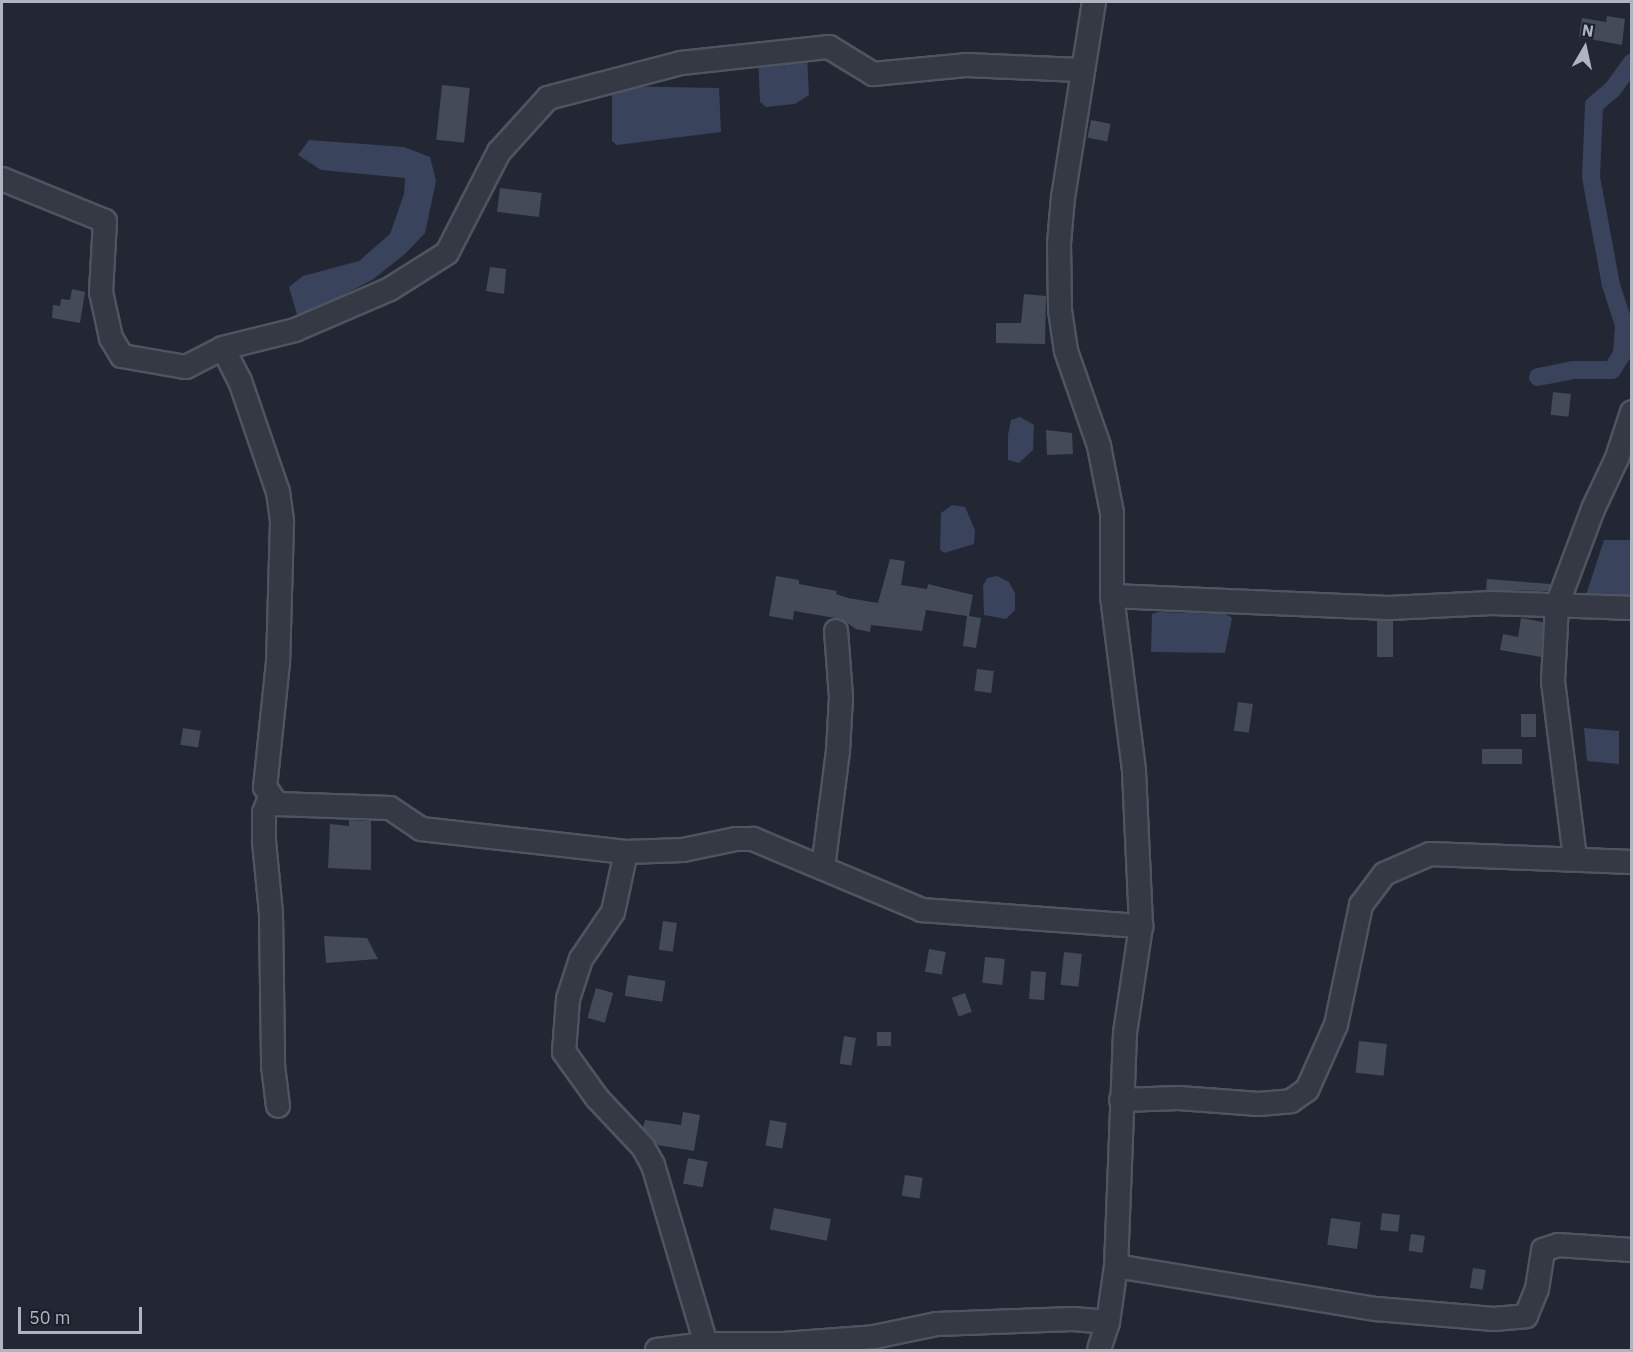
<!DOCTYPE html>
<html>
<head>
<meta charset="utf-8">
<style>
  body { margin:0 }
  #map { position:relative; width:1633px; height:1352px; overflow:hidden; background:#222733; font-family:"IBM Plex Sans",sans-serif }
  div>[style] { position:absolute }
  .water>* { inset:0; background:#39435b }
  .canal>* { height:18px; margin:-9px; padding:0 9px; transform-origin:9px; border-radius:9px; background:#39435b }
  .building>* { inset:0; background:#434a58; transform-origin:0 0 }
  .roads { filter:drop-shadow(2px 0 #4f545f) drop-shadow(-2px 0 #4f545f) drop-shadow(0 2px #4f545f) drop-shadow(0 -2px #4f545f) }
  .minor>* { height:22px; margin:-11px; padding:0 11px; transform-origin:11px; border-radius:11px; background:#353944 }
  span { translate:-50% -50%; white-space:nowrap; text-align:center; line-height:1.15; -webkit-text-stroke:4.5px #1a1f28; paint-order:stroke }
  .frame { position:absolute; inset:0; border:3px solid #afb4c1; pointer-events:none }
  .north { position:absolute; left:1555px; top:18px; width:60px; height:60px; -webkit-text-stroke:4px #1a1f28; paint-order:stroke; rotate:9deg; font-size:16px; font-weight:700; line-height:24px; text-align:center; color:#afb4c1 }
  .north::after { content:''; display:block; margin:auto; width:21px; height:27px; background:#afb4c1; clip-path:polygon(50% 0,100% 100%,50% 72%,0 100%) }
  .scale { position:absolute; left:18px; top:1307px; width:124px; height:27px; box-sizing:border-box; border:3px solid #afb4c1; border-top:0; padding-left:8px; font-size:18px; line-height:21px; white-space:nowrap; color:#afb4c1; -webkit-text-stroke:4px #1a1f28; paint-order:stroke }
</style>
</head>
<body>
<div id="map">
  <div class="water">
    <div style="clip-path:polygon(758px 57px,807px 57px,809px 95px,795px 104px,766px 107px,760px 102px)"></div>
    <div style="clip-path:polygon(612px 86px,719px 88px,721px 132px,617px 145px,612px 141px)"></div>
    <div style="clip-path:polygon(309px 140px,404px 147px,430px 157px,436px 181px,425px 233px,405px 254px,372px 280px,298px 318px,289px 287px,303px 276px,359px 261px,390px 234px,404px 194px,405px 178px,321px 170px,298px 155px)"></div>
    <div style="clip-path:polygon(1020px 417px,1034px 425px,1033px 450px,1019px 463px,1008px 460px,1008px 435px,1011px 420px)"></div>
    <div style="clip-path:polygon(952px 505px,965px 507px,975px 530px,974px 544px,944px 553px,940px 550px,941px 513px)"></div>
    <div style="clip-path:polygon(1604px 540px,1631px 540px,1631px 600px,1585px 598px)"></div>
    <div style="clip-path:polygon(997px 576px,1009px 582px,1015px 593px,1015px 610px,1006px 619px,984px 615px,983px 586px,987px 578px)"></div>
    <div style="clip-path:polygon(1158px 612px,1226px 614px,1232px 618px,1225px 653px,1151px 652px,1152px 614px)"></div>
    <div style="clip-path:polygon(1584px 728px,1619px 731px,1619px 764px,1587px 761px)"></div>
  </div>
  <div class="canal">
    <div style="left:1538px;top:377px;width:37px;rotate:-11deg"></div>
    <div style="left:1574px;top:370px;width:38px"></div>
    <div style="left:1612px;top:370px;width:19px;rotate:-58deg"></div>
    <div style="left:1622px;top:354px;width:29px;rotate:-86deg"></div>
    <div style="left:1624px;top:325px;width:42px;rotate:-108deg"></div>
    <div style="left:1611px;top:285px;width:110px;rotate:-100.5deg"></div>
    <div style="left:1591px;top:177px;width:72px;rotate:-87.6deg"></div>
    <div style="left:1594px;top:105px;width:23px;rotate:-40deg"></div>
    <div style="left:1612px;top:90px;width:34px;rotate:-54deg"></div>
  </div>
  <div class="building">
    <div style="clip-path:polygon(1607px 16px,1625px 19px,1622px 45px,1579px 37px,1582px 18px,1606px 22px)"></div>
    <div style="left:442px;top:85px;width:28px;height:55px;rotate:6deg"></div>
    <div style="left:1091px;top:120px;width:20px;height:18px;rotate:11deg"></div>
    <div style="left:500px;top:188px;width:42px;height:24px;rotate:7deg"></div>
    <div style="clip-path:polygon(490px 267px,506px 269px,504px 294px,486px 291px)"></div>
    <div style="clip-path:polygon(72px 289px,85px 292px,80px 323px,52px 318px,53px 305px,60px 306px,61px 299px,70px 300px)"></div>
    <div style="clip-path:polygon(1024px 294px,1046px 296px,1045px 344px,996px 343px,996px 323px,1021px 323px)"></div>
    <div style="left:1553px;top:392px;width:18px;height:23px;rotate:6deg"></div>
    <div style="clip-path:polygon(1046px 430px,1072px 433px,1073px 454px,1047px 455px)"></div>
    <div style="clip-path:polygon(890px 559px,905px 561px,901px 585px,927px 589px,928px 584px,973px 595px,969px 616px,981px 618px,976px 648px,963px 646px,967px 616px,926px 610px,922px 631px,871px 625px,870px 632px,856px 629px,841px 619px,794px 611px,793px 620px,769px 616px,776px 576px,799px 580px,799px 584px,837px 591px,836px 594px,848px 598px,878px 603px)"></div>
    <div style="clip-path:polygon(1487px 579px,1551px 584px,1548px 591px,1486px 590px)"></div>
    <div style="clip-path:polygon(1521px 618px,1543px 622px,1541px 657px,1500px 650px,1503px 634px,1518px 637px)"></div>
    <div style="left:1377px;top:621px;width:16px;height:36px"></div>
    <div style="left:977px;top:669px;width:17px;height:22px;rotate:7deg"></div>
    <div style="left:1238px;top:702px;width:15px;height:29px;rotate:8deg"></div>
    <div style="left:1521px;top:714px;width:15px;height:23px"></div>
    <div style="left:183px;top:728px;width:18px;height:17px;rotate:9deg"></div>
    <div style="left:1482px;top:749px;width:40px;height:15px"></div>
    <div style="clip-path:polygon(349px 820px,371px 821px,371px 870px,328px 868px,330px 824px,349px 826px)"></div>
    <div style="left:663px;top:921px;width:14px;height:29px;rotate:8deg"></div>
    <div style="clip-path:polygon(324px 936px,367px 938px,378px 959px,326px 963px)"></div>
    <div style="left:929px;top:949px;width:17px;height:23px;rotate:10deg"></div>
    <div style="left:1064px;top:952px;width:18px;height:33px;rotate:6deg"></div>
    <div style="left:985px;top:957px;width:20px;height:26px;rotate:6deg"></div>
    <div style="left:1031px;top:971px;width:15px;height:28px;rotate:4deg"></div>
    <div style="left:628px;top:975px;width:38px;height:21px;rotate:9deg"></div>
    <div style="left:596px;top:988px;width:18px;height:31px;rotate:16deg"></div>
    <div style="left:965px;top:993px;width:20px;height:14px;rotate:70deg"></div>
    <div style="left:877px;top:1032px;width:14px;height:14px"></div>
    <div style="left:844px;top:1036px;width:12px;height:28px;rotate:9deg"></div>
    <div style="left:1359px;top:1041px;width:28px;height:32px;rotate:6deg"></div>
    <div style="clip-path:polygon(683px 1112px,700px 1115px,694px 1151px,658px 1145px,643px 1128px,645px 1120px,681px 1125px)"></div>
    <div style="left:770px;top:1120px;width:17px;height:26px;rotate:10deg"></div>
    <div style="left:688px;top:1158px;width:20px;height:26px;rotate:11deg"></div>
    <div style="left:905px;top:1175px;width:18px;height:21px;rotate:9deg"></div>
    <div style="left:774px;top:1208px;width:58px;height:22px;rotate:11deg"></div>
    <div style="left:1382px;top:1213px;width:18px;height:17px;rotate:6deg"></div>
    <div style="left:1331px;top:1218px;width:30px;height:27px;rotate:8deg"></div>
    <div style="left:1411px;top:1234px;width:14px;height:17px;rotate:8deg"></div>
    <div style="left:1473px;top:1268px;width:13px;height:20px;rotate:9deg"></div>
  </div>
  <div class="roads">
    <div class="minor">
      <div style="left:1094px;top:2px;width:197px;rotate:99deg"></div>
      <div style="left:1063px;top:197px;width:47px;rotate:94.9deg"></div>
      <div style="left:1059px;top:244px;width:66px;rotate:89.1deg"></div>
      <div style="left:1060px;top:310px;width:41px;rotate:81.7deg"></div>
      <div style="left:1066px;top:351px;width:101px;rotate:70.8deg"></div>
      <div style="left:1099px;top:446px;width:68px;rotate:79deg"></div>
      <div style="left:1112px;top:513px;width:83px;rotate:90deg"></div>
      <div style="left:1112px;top:596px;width:176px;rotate:82.8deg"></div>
      <div style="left:1134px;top:771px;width:155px;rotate:87.4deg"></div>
      <div style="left:1141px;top:926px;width:108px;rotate:98.5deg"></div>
      <div style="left:1125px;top:1033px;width:233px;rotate:92.2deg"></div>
      <div style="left:1116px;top:1266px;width:57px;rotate:98.1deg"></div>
      <div style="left:1108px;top:1322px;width:29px;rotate:108deg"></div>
      <div style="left:2px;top:179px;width:111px;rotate:22.2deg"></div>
      <div style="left:105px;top:221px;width:71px;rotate:93.2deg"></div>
      <div style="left:101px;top:292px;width:47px;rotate:77.7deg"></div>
      <div style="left:111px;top:338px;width:21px;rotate:59deg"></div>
      <div style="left:122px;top:356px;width:65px;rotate:9.8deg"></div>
      <div style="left:186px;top:367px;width:42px;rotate:-27.2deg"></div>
      <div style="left:223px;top:348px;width:37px;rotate:63deg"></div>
      <div style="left:240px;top:381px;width:117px;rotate:71.1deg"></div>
      <div style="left:278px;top:492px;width:30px;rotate:82deg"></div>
      <div style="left:282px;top:522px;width:140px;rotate:91.6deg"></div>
      <div style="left:278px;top:662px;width:126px;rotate:95.9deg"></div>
      <div style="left:265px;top:787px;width:21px;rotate:55deg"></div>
      <div style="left:277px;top:804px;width:113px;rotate:2deg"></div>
      <div style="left:390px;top:808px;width:37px;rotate:34deg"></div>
      <div style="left:421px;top:829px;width:206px;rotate:6.4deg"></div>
      <div style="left:626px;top:852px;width:57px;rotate:-2deg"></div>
      <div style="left:683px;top:850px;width:54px;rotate:-11.7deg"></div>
      <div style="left:736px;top:839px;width:17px"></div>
      <div style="left:753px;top:839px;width:183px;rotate:22.8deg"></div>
      <div style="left:922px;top:910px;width:220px;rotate:4.2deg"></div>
      <div style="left:223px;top:348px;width:74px;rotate:-14deg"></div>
      <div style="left:295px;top:330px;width:103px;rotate:-23.3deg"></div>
      <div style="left:390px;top:289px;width:67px;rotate:-32.3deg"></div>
      <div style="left:447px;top:253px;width:114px;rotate:-62.8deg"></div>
      <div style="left:499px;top:152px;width:73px;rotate:-47.8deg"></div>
      <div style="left:548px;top:98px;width:138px;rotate:-14.7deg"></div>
      <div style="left:681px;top:63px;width:149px;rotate:-6.2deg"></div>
      <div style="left:829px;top:47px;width:52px;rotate:31.5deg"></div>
      <div style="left:873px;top:74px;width:93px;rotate:-5.5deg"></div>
      <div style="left:966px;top:65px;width:115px;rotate:2.5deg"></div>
      <div style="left:1112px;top:596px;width:277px;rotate:2.5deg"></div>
      <div style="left:1389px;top:608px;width:103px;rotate:-2.8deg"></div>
      <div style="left:1492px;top:603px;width:140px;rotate:2deg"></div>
      <div style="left:270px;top:797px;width:17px;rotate:111deg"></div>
      <div style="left:264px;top:813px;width:28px;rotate:90deg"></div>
      <div style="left:264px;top:841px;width:73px;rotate:84.5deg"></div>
      <div style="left:271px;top:914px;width:152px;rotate:89.2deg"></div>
      <div style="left:273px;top:1066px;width:40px;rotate:82.9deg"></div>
      <div style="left:626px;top:852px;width:61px;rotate:102.2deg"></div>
      <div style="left:613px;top:912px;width:57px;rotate:124.2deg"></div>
      <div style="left:581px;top:959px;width:42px;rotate:108deg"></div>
      <div style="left:568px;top:999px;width:53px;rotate:94.3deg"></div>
      <div style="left:564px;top:1052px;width:57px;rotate:54.3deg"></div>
      <div style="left:597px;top:1098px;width:67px;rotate:46.8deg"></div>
      <div style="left:643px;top:1147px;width:21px;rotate:61deg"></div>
      <div style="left:653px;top:1165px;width:187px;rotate:73.5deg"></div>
      <div style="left:1575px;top:858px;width:178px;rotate:-97.1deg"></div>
      <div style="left:1553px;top:681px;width:76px;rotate:-87deg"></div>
      <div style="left:1557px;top:605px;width:103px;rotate:-69.4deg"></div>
      <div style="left:1593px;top:509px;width:56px;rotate:-64.8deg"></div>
      <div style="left:1617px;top:458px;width:48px;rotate:-71.9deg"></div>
      <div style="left:823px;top:868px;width:118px;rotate:-82.7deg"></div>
      <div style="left:838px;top:751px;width:54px;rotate:-86.8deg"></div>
      <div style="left:841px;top:697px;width:66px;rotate:-94.3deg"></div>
      <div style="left:1121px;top:1100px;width:58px;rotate:-2deg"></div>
      <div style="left:1179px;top:1098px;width:80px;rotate:4.3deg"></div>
      <div style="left:1259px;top:1104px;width:32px;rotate:-5deg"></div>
      <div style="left:1291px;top:1101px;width:19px;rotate:-35deg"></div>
      <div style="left:1307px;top:1090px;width:71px;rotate:-66deg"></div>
      <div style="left:1336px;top:1025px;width:123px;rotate:-78.2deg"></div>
      <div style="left:1361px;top:905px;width:39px;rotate:-53deg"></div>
      <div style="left:1384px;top:874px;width:50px;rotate:-23.5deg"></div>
      <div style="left:1430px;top:854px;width:202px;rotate:2.3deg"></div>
      <div style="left:1116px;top:1266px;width:265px;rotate:9.4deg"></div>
      <div style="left:1377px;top:1309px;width:117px;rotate:4.9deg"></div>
      <div style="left:1494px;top:1319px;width:32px;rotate:-5deg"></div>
      <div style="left:1526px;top:1316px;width:29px;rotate:-68deg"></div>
      <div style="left:1537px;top:1289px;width:39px;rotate:-81deg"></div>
      <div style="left:1543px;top:1250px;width:16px;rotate:-18deg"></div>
      <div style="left:1558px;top:1245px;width:74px;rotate:3.9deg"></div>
      <div style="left:657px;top:1350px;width:49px;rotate:-7deg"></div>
      <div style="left:706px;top:1344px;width:78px"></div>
      <div style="left:784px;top:1344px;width:90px;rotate:-4.4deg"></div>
      <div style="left:874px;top:1337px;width:64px;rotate:-11.7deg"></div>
      <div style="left:937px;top:1324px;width:136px;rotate:-2.1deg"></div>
      <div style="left:1073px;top:1319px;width:35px;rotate:5deg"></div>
    </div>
  </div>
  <div class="frame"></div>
  <div class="north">N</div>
  <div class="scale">50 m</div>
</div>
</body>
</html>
